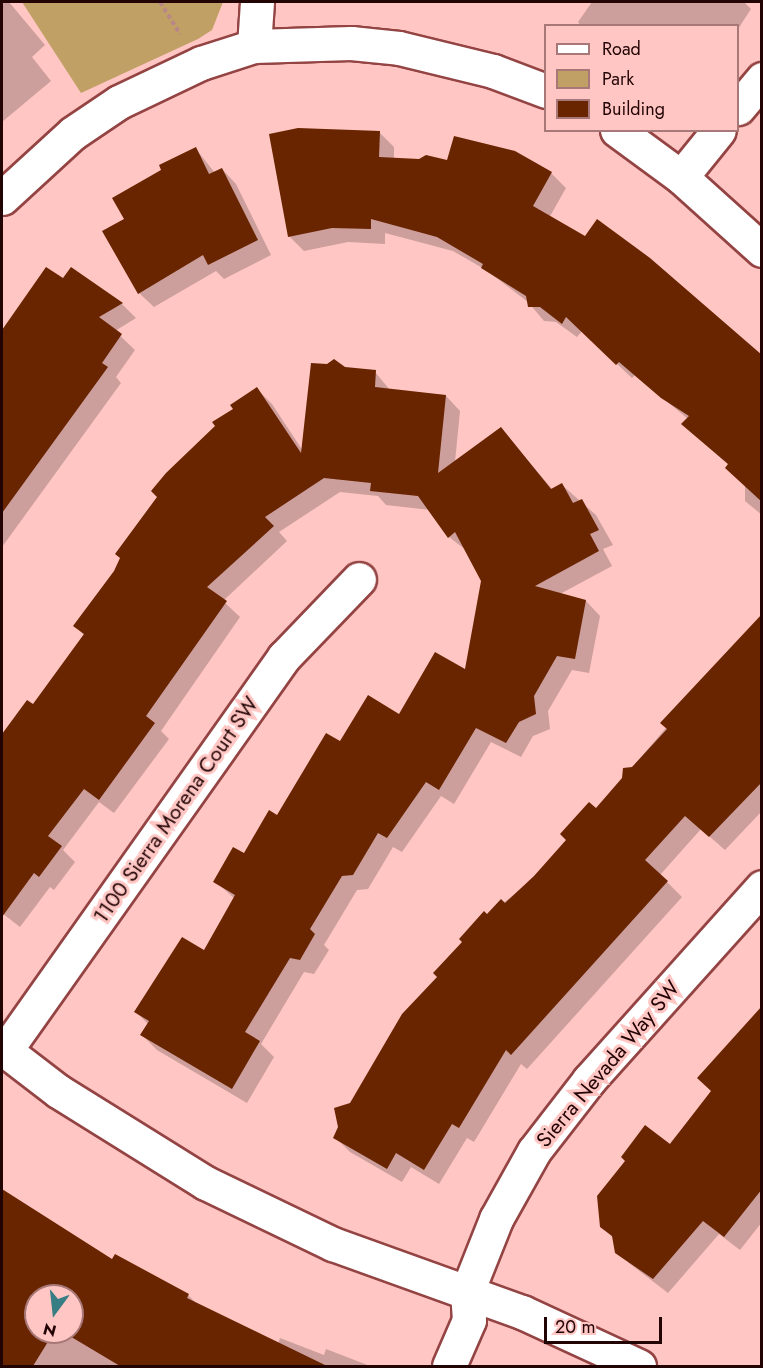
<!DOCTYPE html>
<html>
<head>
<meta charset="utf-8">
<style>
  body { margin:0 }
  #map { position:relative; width:763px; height:1368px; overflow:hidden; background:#ffc6c3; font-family:Jost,sans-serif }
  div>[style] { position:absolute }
  .green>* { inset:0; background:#c0a065 }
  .shadow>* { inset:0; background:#0003 }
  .building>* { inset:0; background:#692400 }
  .path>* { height:4px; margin-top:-2px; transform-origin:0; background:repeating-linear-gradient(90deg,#b88786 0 4.5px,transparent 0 7.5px) }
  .roads { filter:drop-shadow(2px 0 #934443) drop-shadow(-2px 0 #934443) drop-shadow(0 2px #934443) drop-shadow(0 -2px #934443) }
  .minor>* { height:33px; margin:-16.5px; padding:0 16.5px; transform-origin:16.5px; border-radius:16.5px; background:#fff }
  span { translate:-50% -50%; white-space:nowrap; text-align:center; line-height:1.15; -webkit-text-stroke:6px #ffc6c3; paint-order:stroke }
  .street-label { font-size:21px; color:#220405 }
  .frame { position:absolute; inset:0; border:3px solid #220405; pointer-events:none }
  .legend { position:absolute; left:544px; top:24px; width:195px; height:108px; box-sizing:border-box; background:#ffc6c3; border:2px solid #a77877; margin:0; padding:8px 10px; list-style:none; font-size:18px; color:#220405 }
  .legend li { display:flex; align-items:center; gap:12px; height:30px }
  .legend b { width:30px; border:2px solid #a77877 }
  .north { position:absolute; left:24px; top:1284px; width:60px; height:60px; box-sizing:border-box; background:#ffc6c3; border:2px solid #a77877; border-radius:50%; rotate:195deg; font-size:16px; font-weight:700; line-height:24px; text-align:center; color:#220405 }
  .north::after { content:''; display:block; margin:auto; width:21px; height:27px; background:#367e84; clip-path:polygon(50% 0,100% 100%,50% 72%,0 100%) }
  .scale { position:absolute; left:544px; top:1317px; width:118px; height:27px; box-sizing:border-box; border:3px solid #220405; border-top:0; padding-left:8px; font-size:18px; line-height:21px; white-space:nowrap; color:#220405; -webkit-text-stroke:4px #ffc6c3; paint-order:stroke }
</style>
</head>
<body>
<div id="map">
  <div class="green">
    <div style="clip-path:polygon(22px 2px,223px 2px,212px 30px,198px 39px,81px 93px)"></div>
  </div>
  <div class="shadow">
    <div style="clip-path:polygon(2px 2px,9px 2px,45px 45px,32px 57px,51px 81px,2px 122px)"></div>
    <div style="clip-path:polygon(592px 2px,744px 2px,751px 9px,738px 29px,738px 26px,581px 26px,578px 22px)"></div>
    <div style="clip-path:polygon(379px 132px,394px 147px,394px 159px,551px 173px,566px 188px,549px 218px,762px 359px,762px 515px,745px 501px,745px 486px,729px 465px,683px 424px,688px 419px,635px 375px,632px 378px,582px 331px,577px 337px,556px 322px,544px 321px,528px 302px,486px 270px,453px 251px,385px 233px,385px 244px,348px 242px,304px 251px,289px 236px)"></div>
    <div style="clip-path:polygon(196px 149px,215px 173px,222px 169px,236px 184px,271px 255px,224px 279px,216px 271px,154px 307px,139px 293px,126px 219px,163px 170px)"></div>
    <div style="clip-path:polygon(47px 269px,64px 280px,71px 269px,122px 304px,136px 318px,115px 331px,135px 350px,116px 377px,121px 383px,2px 547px,2px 333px)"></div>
    <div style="clip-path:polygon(345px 368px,375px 372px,390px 390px,446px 396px,460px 411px,455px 462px,501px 429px,553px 490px,562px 485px,596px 515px,613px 545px,603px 549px,612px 566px,560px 594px,586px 601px,600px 616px,589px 673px,572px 670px,548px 711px,550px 729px,533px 736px,521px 757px,491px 742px,454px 804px,441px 796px,402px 852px,393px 847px,368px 889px,357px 890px,324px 945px,329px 950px,314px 974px,304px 972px,261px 1044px,274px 1057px,247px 1103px,157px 1050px,142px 1035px,148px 1024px,136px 1012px,204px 952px,235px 899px,215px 881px,244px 855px,340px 743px,400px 716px,466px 671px,483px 581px,466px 550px,449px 537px,430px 510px,386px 505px,378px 496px,340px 492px,279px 532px,287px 541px,223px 601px,240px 617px,161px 731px,169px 739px,114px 813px,99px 802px,63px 850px,75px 862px,54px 890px,50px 887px,20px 927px,2px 913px,2px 737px,27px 702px,33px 706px,85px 636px,75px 626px,235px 409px,257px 389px,272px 404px,303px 451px)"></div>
    <div style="clip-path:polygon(762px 615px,762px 811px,725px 850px,701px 829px,660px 875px,682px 897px,527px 1069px,521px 1064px,474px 1142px,467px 1138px,439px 1184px,411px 1167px,402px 1182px,350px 1152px,335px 1137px,351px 1105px,439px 976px,487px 916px,536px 877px,596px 810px)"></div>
    <div style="clip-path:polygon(762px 1010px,762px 1222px,740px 1250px,719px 1234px,668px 1293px,616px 1253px,614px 1239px,602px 1226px,712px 1092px)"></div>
    <div style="clip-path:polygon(evenodd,2px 1190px,113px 1262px,116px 1256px,189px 1296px,198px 1305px,278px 1344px,280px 1338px,324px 1355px,326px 1349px,370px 1366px,2px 1366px,2px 1190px,36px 1296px,72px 1296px,72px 1332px,36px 1332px,36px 1296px)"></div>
  </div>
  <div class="building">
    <div style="clip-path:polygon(298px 128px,380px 131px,379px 157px,419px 159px,426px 155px,447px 160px,454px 136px,515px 151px,552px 172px,533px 206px,585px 236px,597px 219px,650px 258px,762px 355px,762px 502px,725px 468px,728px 464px,681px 424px,689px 416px,661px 398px,619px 362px,616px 365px,566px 317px,562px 324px,540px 307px,528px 307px,526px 296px,481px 268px,483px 264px,437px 237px,371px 219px,371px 229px,332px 228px,288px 237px,269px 134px)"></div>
    <div style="clip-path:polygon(196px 147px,209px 174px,222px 168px,258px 240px,208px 265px,203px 255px,138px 294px,102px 231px,124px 219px,112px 198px,161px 170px,159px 165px)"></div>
    <div style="clip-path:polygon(46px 267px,63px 278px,71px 267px,123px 303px,99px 317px,122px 334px,102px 363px,108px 367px,2px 513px,2px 330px)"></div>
    <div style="clip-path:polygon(334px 359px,345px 367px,376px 370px,375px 387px,446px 395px,438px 473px,501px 427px,551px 489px,562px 483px,573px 503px,582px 499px,599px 530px,590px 534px,599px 551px,535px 586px,586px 600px,575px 659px,557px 656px,534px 696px,536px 714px,519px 722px,506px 743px,476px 728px,439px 790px,426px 782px,387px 838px,378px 833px,353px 875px,342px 876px,310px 929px,315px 934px,300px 960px,290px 958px,245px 1032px,260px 1041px,232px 1089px,140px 1035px,149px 1021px,134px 1012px,182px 937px,204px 950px,235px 895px,213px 882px,233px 847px,244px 853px,269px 810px,277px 815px,326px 733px,340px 741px,368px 695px,399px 714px,435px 652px,465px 669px,481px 581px,455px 532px,448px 538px,418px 496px,370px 491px,371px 483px,324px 478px,265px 517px,274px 526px,207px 587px,227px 601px,146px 716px,155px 723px,99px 800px,84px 789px,48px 836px,62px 846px,39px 877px,34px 873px,2px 917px,2px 734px,27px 700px,33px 704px,84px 634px,73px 626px,114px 571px,120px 558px,115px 554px,157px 497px,151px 491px,166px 473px,215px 426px,212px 422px,233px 409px,230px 405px,257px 387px,301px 453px,311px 363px,327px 364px)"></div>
    <div style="clip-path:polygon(762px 614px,762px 782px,709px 837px,685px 816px,645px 860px,668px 881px,511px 1055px,506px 1050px,459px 1128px,452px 1124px,424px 1170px,396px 1153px,387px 1169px,333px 1138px,338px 1127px,334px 1108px,350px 1103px,402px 1014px,437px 977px,433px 973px,462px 942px,459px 939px,484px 911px,487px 914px,501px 899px,505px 903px,534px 876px,566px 840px,560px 834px,589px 802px,596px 808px,622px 778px,623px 768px,632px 767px,667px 729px,660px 723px)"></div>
    <div style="clip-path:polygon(762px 1006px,762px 1189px,724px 1237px,703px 1221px,653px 1279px,615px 1253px,612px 1236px,600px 1227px,597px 1196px,625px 1161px,621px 1157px,645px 1125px,670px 1144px,711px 1091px,697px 1078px)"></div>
    <div style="clip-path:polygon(2px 1189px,112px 1259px,115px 1254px,189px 1294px,187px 1298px,327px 1366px,120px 1366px,63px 1332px,72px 1332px,72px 1296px,36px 1296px,36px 1332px,54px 1332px,33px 1366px,2px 1366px)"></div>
  </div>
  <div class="path">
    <div style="left:160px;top:2px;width:38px;rotate:58deg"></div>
  </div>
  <div class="roads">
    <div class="minor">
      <div style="left:254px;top:46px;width:44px;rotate:-86.1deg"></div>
      <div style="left:738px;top:108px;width:38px;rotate:-50deg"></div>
      <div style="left:617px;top:130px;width:79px;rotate:36.3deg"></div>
      <div style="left:681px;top:177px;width:109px;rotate:42deg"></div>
      <div style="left:681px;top:177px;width:60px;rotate:-51deg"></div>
      <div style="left:2px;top:198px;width:96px;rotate:-42.5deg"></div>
      <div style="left:73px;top:133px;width:55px;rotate:-34deg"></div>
      <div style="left:119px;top:102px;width:91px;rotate:-25.4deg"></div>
      <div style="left:201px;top:63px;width:56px;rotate:-17.8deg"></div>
      <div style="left:254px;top:46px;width:97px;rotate:-1.8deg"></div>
      <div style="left:351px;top:43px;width:48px;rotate:5.9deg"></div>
      <div style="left:399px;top:48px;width:97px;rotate:13.7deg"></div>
      <div style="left:493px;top:71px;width:57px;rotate:20.7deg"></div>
      <div style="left:2px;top:1048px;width:71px;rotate:37.5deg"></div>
      <div style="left:58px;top:1091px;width:174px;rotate:31.9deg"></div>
      <div style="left:206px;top:1183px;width:141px;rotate:25.7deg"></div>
      <div style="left:333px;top:1244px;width:201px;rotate:19.8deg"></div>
      <div style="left:522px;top:1312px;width:129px;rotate:24.8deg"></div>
      <div style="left:5px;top:1051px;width:483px;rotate:-54.7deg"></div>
      <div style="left:284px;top:657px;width:108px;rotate:-46.1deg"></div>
      <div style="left:449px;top:1366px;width:50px;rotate:-66.5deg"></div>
      <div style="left:469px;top:1320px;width:28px;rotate:-94deg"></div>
      <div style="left:467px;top:1292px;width:79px;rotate:-68.3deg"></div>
      <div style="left:496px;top:1219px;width:78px;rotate:-60.8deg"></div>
      <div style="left:534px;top:1151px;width:90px;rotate:-52.2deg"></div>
      <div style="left:589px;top:1080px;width:259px;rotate:-48.1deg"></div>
    </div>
  </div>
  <div class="street-label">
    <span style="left:176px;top:810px;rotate:-55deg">1100 Sierra Morena Court SW</span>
    <span style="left:608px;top:1064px;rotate:-50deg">Sierra Nevada Way SW</span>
  </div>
  <div class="frame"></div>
  <ul class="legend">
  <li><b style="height:8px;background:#fff"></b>Road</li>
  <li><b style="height:16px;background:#c0a065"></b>Park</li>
  <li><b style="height:16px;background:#692400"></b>Building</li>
  </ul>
  <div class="north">N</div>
  <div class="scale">20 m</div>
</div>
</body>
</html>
